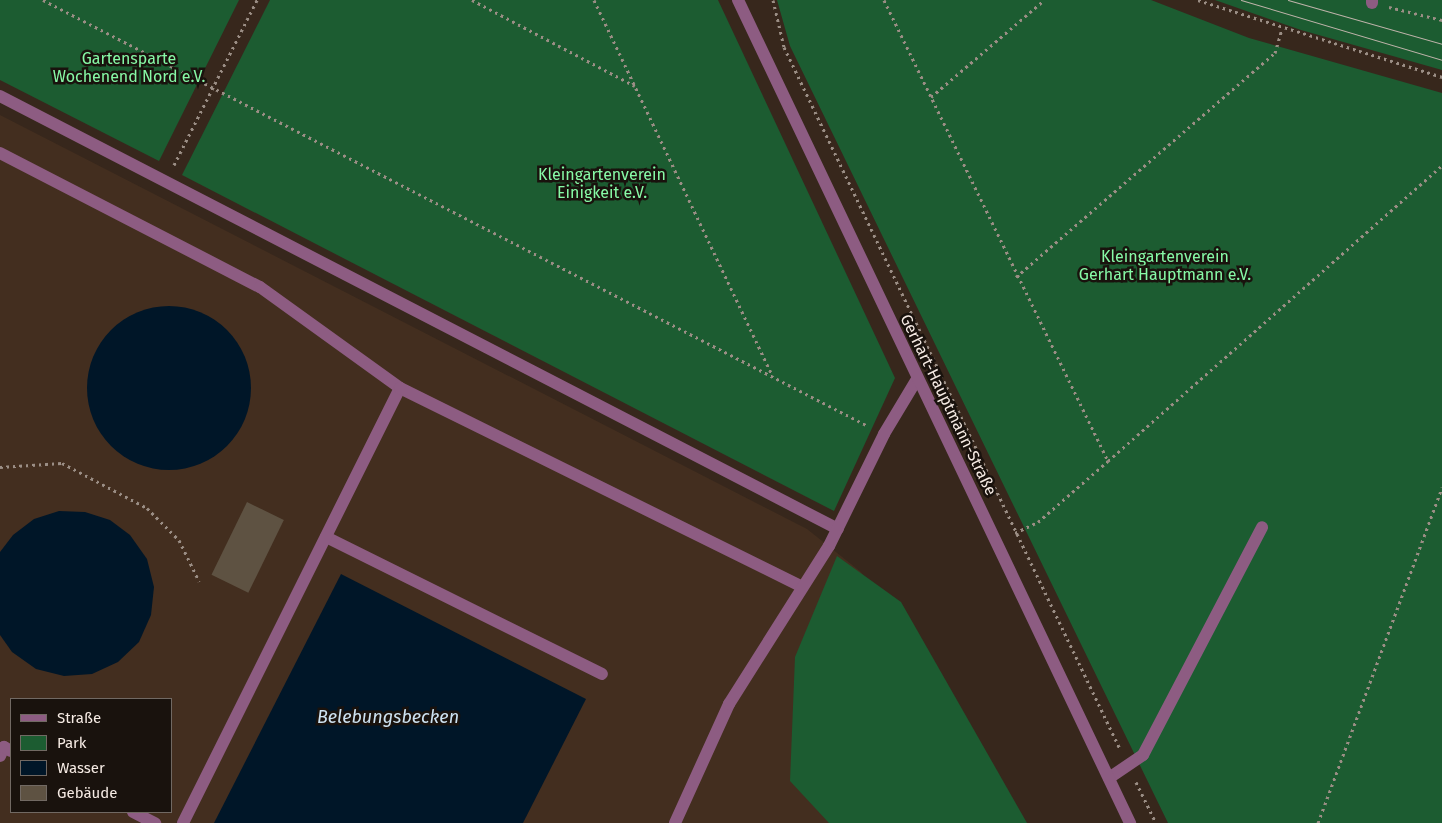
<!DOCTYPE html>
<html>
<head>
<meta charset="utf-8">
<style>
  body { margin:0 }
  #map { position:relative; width:1442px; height:823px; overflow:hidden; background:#37271c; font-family:"Fira Sans",sans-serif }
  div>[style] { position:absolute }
  .built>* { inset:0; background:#432e1f }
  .green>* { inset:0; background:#1c5c31 }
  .water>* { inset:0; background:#001628 }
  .round { border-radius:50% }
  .building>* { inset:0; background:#5e5242; transform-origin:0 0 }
  .path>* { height:3px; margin-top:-1.5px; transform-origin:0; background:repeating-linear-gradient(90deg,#9b8e85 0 2.5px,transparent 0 6.5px) }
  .service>* { height:12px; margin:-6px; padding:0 6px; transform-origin:6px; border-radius:6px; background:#8d5c82 }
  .tertiary>* { height:12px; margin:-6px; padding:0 6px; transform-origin:6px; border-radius:6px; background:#8d5c82 }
  .tram>* { height:1px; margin:-0.5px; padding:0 0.5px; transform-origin:0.5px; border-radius:0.5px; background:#c0b4ab }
  span { translate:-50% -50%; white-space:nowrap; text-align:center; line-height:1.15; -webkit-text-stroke:5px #19120d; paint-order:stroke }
  .park-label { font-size:16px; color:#87f9a6 }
  .street-label { font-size:16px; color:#f6ebe4 }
  .water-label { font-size:18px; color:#cde2f1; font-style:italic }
  .legend { position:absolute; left:10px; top:698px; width:162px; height:115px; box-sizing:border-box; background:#19120d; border:1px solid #716963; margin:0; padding:6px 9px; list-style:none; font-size:15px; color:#f6ebe4 }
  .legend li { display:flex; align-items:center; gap:10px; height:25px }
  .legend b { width:25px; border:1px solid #716963 }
</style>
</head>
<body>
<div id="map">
  <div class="built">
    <div style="clip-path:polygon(evenodd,0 115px,807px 529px,861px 572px,987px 823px,0 823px,0 115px,11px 699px,171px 699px,171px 812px,11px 812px,11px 699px)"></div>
  </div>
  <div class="green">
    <div style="clip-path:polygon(0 0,239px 0,159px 161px,0 80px)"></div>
    <div style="clip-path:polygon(270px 0,718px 0,895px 378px,834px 511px,182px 175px)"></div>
    <div style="clip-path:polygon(777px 0,1151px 0,1249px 38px,1442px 93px,1442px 823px,1168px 823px,790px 46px)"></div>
    <div style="clip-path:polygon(1215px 0,1442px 0,1442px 70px,1301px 30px)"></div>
    <div style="clip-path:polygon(837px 556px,901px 602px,1027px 823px,829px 823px,790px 781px,795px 657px)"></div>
  </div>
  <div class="water">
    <div class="round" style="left:87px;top:306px;width:164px;height:164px"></div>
    <div style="clip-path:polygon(59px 511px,85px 512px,110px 520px,130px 535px,147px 559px,154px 587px,151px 615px,139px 642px,118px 662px,92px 674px,64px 676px,36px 669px,12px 652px,0 635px,0 552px,13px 535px,34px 519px)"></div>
    <div style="clip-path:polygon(341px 574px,586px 699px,523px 823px,214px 823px)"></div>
  </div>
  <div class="building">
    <div style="left:247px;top:502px;width:41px;height:81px;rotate:26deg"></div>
  </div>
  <div class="path">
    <div style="left:43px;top:0;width:928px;rotate:27.31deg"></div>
    <div style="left:472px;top:0;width:184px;rotate:27.8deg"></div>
    <div style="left:594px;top:0;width:417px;rotate:64.6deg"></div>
    <div style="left:773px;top:0;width:48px;rotate:76.8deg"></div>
    <div style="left:784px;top:47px;width:778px;rotate:64.42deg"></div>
    <div style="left:884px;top:0;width:513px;rotate:64.08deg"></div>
    <div style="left:1108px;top:461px;width:446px;rotate:-41.5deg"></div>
    <div style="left:1198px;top:0;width:256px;rotate:17.5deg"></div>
    <div style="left:1389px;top:7px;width:55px;rotate:13.8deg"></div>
    <div style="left:931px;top:97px;width:149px;rotate:-40.6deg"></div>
    <div style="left:174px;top:165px;width:185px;rotate:-63.3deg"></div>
    <div style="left:1016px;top:277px;width:342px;rotate:-40.9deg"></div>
    <div style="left:1275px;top:53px;width:25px;rotate:-74deg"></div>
    <div style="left:0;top:467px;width:62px;rotate:-3.7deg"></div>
    <div style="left:62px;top:463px;width:96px;rotate:27.9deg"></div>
    <div style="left:147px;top:508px;width:45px;rotate:45deg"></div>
    <div style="left:179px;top:540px;width:46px;rotate:64deg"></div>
    <div style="left:1015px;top:533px;width:25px;rotate:-26deg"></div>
    <div style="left:1038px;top:522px;width:93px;rotate:-41.1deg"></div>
    <div style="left:1136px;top:782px;width:46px;rotate:64deg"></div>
    <div style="left:1318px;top:823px;width:358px;rotate:-69.7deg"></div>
  </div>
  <div class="service">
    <div style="left:1372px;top:3px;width:3px;rotate:-90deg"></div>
    <div style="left:0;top:96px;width:943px;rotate:27.33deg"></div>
    <div style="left:0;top:153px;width:292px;rotate:27.3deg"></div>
    <div style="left:260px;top:287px;width:173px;rotate:35.8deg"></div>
    <div style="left:326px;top:537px;width:308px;rotate:26.4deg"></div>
    <div style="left:0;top:756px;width:10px;rotate:-66deg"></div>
    <div style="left:4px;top:747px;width:8px;rotate:30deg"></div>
    <div style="left:1109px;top:778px;width:41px;rotate:-34.1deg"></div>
    <div style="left:1143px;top:755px;width:257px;rotate:-62.4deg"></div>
    <div style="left:133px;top:812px;width:25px;rotate:27deg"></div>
    <div style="left:183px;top:823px;width:486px;rotate:-63.5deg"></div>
    <div style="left:400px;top:388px;width:446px;rotate:26.3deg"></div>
    <div style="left:675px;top:823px;width:131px;rotate:-65.6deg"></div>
    <div style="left:729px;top:704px;width:187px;rotate:-57.7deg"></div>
    <div style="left:829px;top:546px;width:125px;rotate:-63.8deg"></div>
    <div style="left:884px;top:434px;width:64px;rotate:-59deg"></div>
  </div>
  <div class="tertiary">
    <div style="left:738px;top:0;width:912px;rotate:64.53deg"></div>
  </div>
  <div class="tram">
    <div style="left:1241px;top:0;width:210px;rotate:16.6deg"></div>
    <div style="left:1288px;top:0;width:160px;rotate:15.9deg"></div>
  </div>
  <div class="park-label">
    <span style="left:129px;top:68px">Gartensparte<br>Wochenend Nord e.V.</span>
    <span style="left:602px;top:184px">Kleingartenverein<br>Einigkeit e.V.</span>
    <span style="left:1165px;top:266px">Kleingartenverein<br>Gerhart Hauptmann e.V.</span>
  </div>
  <div class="street-label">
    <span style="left:948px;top:405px;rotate:64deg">Gerhart-Hauptmann-Straße</span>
  </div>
  <div class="water-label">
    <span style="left:388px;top:717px">Belebungsbecken</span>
  </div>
  <ul class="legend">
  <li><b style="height:6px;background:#8d5c82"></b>Straße</li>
  <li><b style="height:14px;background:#1c5c31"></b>Park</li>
  <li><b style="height:14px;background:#001628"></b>Wasser</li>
  <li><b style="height:14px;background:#5e5242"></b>Gebäude</li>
  </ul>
</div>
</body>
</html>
